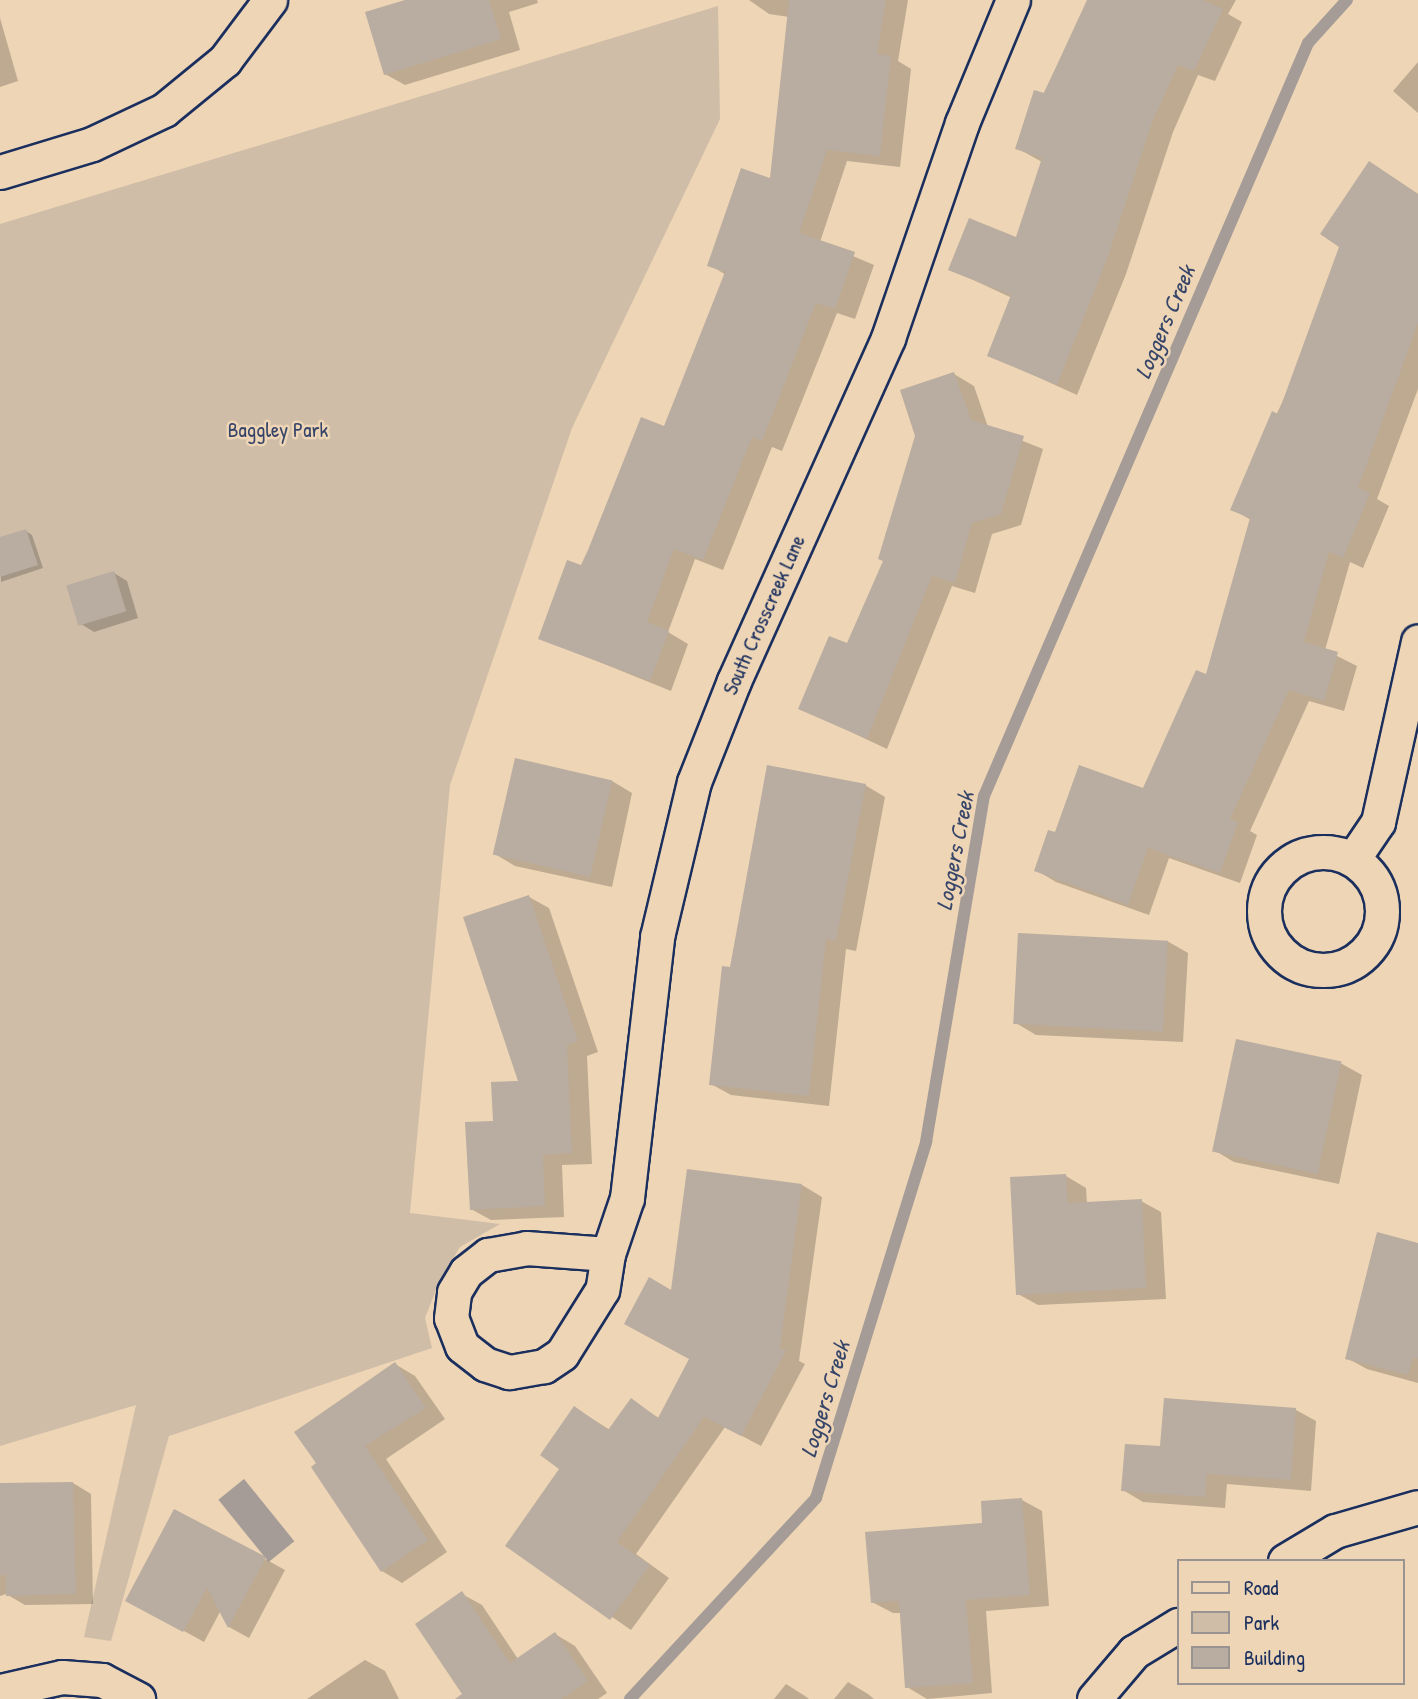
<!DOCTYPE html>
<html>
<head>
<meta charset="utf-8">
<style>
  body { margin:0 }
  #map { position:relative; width:1418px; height:1699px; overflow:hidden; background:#edd5b5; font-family:"Patrick Hand",sans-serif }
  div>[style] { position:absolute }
  .green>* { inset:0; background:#cfbda8 }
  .water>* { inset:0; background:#a59c97; transform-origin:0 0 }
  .shadow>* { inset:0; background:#0003 }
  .stream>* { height:12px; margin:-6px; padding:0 6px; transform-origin:6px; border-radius:6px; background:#a59c97 }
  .building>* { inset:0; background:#b9aca0; transform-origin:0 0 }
  .roads { filter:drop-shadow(2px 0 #1b2f5e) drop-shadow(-2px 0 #1b2f5e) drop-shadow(0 2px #1b2f5e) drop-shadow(0 -2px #1b2f5e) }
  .street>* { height:33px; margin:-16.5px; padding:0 16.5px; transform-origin:16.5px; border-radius:16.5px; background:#edd5b5 }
  .street>.ring { margin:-16.5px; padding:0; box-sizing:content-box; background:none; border:33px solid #edd5b5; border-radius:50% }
  span { translate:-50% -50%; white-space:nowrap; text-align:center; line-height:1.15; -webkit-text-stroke:5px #edd5b5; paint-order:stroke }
  .park-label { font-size:21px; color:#364469 }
  .street-label { font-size:21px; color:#1b2f5e }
  .water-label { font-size:23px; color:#374569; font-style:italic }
  .legend { position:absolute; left:1177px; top:1559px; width:228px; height:126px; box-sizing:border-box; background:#edd5b5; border:2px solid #999392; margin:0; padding:9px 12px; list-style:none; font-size:21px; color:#1b2f5e }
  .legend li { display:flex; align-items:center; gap:14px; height:35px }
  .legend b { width:35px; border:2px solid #999392 }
</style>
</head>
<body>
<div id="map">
  <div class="green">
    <div style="clip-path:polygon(718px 6px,720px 119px,572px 428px,450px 785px,410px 1213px,500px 1224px,460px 1247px,439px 1282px,425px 1318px,432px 1348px,169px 1436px,111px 1641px,84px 1637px,136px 1405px,0 1446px,0 224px)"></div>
  </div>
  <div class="water">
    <div style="left:244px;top:1479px;width:80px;height:33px;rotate:51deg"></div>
  </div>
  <div class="shadow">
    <div style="clip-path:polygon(411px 0,537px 0,538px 3px,509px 12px,520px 50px,405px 85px,385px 74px)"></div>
    <div style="clip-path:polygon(749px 0,908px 0,898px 61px,911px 69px,900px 167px,847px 161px,820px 242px,874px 265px,855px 319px,837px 313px,782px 451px,772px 447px,723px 570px,695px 559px,668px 632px,688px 644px,671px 691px,540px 638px,665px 428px,726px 275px,710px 265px,771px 180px,789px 17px,769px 14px)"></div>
    <div style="clip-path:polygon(1089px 0,1236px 0,1228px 14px,1242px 22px,1215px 81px,1198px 75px,1173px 132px,1126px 274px,1077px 395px,989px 355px,1012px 298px,950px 269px,1017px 240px,1042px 162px,1017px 148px)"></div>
    <div style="clip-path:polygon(0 18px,18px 81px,0 87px)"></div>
    <div style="clip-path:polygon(1418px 62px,1418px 113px,1393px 91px)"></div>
    <div style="clip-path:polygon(1389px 175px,1418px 194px,1418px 389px,1377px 499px,1389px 506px,1363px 568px,1350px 562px,1325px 650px,1357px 666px,1344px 711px,1309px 701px,1250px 831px,1257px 835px,1240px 883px,1169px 858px,1149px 915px,1056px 882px,1036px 870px,1056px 834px,1143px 790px,1207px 677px,1251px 520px,1232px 509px)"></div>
    <div style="clip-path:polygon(954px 374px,974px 386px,988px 427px,1043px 449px,1021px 525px,992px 534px,975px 593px,952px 586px,887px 749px,800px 708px,848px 646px,885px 561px)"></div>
    <div style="clip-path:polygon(26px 531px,32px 535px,43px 568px,1px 582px,0 539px)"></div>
    <div style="clip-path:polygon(114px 573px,127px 581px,138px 618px,94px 632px,81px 624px)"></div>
    <div style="clip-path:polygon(612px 781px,632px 793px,612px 887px,515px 866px,495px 854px)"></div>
    <div style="clip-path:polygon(865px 785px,885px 797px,856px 951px,846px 949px,829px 1106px,731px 1095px,711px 1084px)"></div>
    <div style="clip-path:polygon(529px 897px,549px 908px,598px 1052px,587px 1056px,592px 1164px,562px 1165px,564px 1217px,491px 1220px,471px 1209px,495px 1123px,520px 1083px)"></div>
    <div style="clip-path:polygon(1167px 941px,1188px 953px,1183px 1042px,1036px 1035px,1016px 1023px)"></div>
    <div style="clip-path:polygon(1237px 1041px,1342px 1064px,1362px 1075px,1339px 1184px,1234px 1162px,1214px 1150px)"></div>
    <div style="clip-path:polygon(689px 1170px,802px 1185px,822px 1197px,799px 1361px,805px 1364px,761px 1446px,725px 1427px,636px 1554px,669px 1578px,631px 1630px,508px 1545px,562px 1469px,575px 1408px,610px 1430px,631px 1401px,659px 1418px,691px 1359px,673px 1292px)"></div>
    <div style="clip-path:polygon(1066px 1176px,1086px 1188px,1087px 1204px,1141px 1201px,1161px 1212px,1166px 1299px,1038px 1305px,1018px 1294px)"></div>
    <div style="clip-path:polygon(1418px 1245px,1418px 1383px,1367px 1369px,1347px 1358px)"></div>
    <div style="clip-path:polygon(395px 1364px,415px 1376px,445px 1419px,386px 1459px,447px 1552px,402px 1583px,382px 1571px,313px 1468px)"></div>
    <div style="clip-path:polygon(1296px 1410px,1316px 1421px,1311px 1491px,1227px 1484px,1225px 1508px,1143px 1502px,1123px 1490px,1162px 1448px)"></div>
    <div style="clip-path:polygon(73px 1483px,91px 1494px,93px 1604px,25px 1605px,6px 1594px,0 1596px,0 1485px)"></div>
    <div style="clip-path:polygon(1022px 1500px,1042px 1511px,1049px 1606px,986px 1611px,992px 1693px,927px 1699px,907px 1687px,901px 1613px,893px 1613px,872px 1602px)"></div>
    <div style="clip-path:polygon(265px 1559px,285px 1570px,249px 1638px,229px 1627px,221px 1610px,204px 1642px,148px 1611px)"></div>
    <div style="clip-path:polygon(462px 1594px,482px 1605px,518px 1659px,555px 1634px,575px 1646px,607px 1693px,598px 1699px,467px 1699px)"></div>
    <div style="clip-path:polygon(365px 1660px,385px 1671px,399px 1699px,307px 1699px)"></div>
    <div style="clip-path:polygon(848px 1682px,868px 1694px,874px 1699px,834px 1699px)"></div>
    <div style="clip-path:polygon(786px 1684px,805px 1696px,809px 1699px,774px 1699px)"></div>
  </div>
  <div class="stream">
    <div style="left:630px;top:1699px;width:274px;rotate:-47.2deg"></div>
    <div style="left:816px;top:1498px;width:373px;rotate:-72.8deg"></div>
    <div style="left:926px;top:1142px;width:351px;rotate:-80.5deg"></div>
    <div style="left:984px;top:796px;width:820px;rotate:-66.72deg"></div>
    <div style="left:1308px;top:43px;width:58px;rotate:-47.8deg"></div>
  </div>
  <div class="building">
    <div style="clip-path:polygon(405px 0,489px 0,501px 39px,384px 75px,365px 12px)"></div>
    <div style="clip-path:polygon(789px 0,886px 0,877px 54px,891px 56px,880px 156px,827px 150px,799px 233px,855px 252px,835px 309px,816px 303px,762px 441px,752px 437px,703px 560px,674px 549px,647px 622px,669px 631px,650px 681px,538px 639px,567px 560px,581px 565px,588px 550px,641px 417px,664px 426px,725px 272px,707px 266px,741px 168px,770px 178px)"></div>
    <div style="clip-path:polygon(1087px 0,1203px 0,1223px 9px,1194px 71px,1178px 65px,1153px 120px,1106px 262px,1057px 385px,987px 356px,1011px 295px,948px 270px,969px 218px,1016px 237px,1042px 158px,1015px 149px,1034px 90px,1044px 93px)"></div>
    <div style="clip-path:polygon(1369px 161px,1418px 194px,1418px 323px,1358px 488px,1370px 493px,1343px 558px,1329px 552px,1304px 642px,1338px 652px,1324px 701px,1289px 690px,1230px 819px,1238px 822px,1220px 873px,1148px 848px,1128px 905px,1034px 871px,1048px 830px,1055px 832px,1079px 765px,1143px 788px,1196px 670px,1206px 674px,1250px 518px,1230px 510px,1272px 411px,1278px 414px,1339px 247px,1320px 234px)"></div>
    <div style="clip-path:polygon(954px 372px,971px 420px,1024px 436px,1001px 514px,972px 523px,955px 583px,932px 576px,867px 739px,798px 709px,829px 636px,847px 643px,883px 561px,878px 559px,915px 436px,900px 390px)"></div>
    <div style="clip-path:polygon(26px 529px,38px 565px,0 577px,0 537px)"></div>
    <div style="left:114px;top:571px;width:42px;height:50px;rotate:73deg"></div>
    <div style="left:515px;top:758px;width:100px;height:99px;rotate:13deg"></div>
    <div style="clip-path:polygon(767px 765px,866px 784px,836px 941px,826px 939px,809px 1096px,709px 1085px,722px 966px,730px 967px)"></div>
    <div style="clip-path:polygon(529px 895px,578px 1041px,567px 1045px,572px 1153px,543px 1155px,545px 1206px,470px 1210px,465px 1122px,493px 1121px,491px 1082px,518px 1081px,463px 917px)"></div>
    <div style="left:1018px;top:933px;width:150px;height:91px;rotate:3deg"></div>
    <div style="left:1236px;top:1039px;width:108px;height:115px;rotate:12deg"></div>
    <div style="clip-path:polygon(687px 1169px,802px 1184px,780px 1348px,786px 1351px,741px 1436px,704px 1417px,617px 1542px,650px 1565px,610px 1620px,505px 1546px,559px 1469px,540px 1455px,574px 1406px,608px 1430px,631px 1398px,658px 1418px,689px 1359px,624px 1324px,649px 1277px,671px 1290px)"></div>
    <div style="clip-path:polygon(1066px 1174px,1068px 1203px,1142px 1199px,1146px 1288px,1016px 1295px,1010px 1177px)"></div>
    <div style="clip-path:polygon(1377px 1232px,1418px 1243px,1418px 1359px,1413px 1358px,1408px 1375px,1345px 1359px)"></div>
    <div style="clip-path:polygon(395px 1362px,426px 1408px,365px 1446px,428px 1540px,381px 1572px,311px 1467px,316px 1463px,294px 1432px)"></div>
    <div style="clip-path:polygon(1164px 1398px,1296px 1408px,1291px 1480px,1207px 1474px,1205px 1497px,1121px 1491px,1125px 1444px,1160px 1446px)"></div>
    <div style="clip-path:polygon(73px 1482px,76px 1594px,6px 1596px,6px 1575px,0 1575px,0 1483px)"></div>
    <div style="clip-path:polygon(1022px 1498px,1030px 1595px,966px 1600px,973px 1683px,905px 1688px,899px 1601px,871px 1603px,865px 1532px,982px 1523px,981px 1501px)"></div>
    <div style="clip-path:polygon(174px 1509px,266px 1557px,228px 1628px,207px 1588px,183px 1632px,125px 1601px)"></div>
    <div style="clip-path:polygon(462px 1591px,510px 1663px,555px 1632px,588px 1681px,561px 1699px,455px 1699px,462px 1694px,415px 1624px)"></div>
  </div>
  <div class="roads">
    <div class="street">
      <div style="left:0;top:172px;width:96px;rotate:-16.9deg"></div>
      <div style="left:92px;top:144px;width:80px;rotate:-25.3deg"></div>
      <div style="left:164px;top:110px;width:79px;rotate:-39.3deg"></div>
      <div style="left:225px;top:60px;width:75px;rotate:-53.1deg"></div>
      <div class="ring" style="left:1264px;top:852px;width:85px;height:85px"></div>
      <div style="left:1353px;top:859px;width:45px;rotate:-56deg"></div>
      <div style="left:1378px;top:822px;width:185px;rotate:-77.5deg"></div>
      <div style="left:526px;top:1248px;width:82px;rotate:4.2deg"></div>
      <div style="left:608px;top:1254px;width:36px;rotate:99deg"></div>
      <div style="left:602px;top:1290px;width:75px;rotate:122deg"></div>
      <div style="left:562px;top:1354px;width:22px;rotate:146deg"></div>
      <div style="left:544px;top:1366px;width:36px;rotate:170deg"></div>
      <div style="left:509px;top:1372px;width:25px;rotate:-162deg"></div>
      <div style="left:485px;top:1364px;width:29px;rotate:-142deg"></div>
      <div style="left:462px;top:1346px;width:30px;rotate:-111deg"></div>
      <div style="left:451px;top:1318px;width:26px;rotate:-83deg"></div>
      <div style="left:454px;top:1292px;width:23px;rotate:-59deg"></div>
      <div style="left:466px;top:1272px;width:28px;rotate:-38deg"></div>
      <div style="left:488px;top:1255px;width:39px;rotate:-10deg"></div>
      <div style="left:608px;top:1254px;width:59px;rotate:-71.3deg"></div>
      <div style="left:627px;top:1198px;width:263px;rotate:-83.4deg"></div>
      <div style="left:657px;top:937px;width:159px;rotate:-76.6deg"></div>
      <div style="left:694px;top:782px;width:109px;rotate:-68.4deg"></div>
      <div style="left:734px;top:681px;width:376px;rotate:-65.8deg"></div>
      <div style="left:888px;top:338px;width:227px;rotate:-71deg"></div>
      <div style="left:962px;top:123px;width:133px;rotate:-67.5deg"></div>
      <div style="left:1285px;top:1561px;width:58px;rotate:-31deg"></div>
      <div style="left:1335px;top:1531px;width:86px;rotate:-16.1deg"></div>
      <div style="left:0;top:1691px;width:64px;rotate:-12.7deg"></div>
      <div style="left:62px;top:1677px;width:40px;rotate:4.3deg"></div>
      <div style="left:102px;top:1680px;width:41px;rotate:27.8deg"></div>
      <div style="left:1094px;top:1699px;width:62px;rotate:-49.6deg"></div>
      <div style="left:1134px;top:1652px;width:52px;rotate:-31.5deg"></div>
    </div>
  </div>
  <div class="park-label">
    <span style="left:278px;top:430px">Baggley Park</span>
  </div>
  <div class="street-label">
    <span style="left:764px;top:615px;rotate:-66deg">South Crosscreek Lane</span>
  </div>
  <div class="water-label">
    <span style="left:1165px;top:322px;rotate:-67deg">Loggers Creek</span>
    <span style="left:955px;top:851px;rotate:-79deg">Loggers Creek</span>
    <span style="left:825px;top:1399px;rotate:-73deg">Loggers Creek</span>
  </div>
  <ul class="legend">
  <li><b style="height:9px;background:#edd5b5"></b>Road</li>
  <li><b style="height:19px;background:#cfbda8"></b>Park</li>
  <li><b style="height:19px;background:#b9aca0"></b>Building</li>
  </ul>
</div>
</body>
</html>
